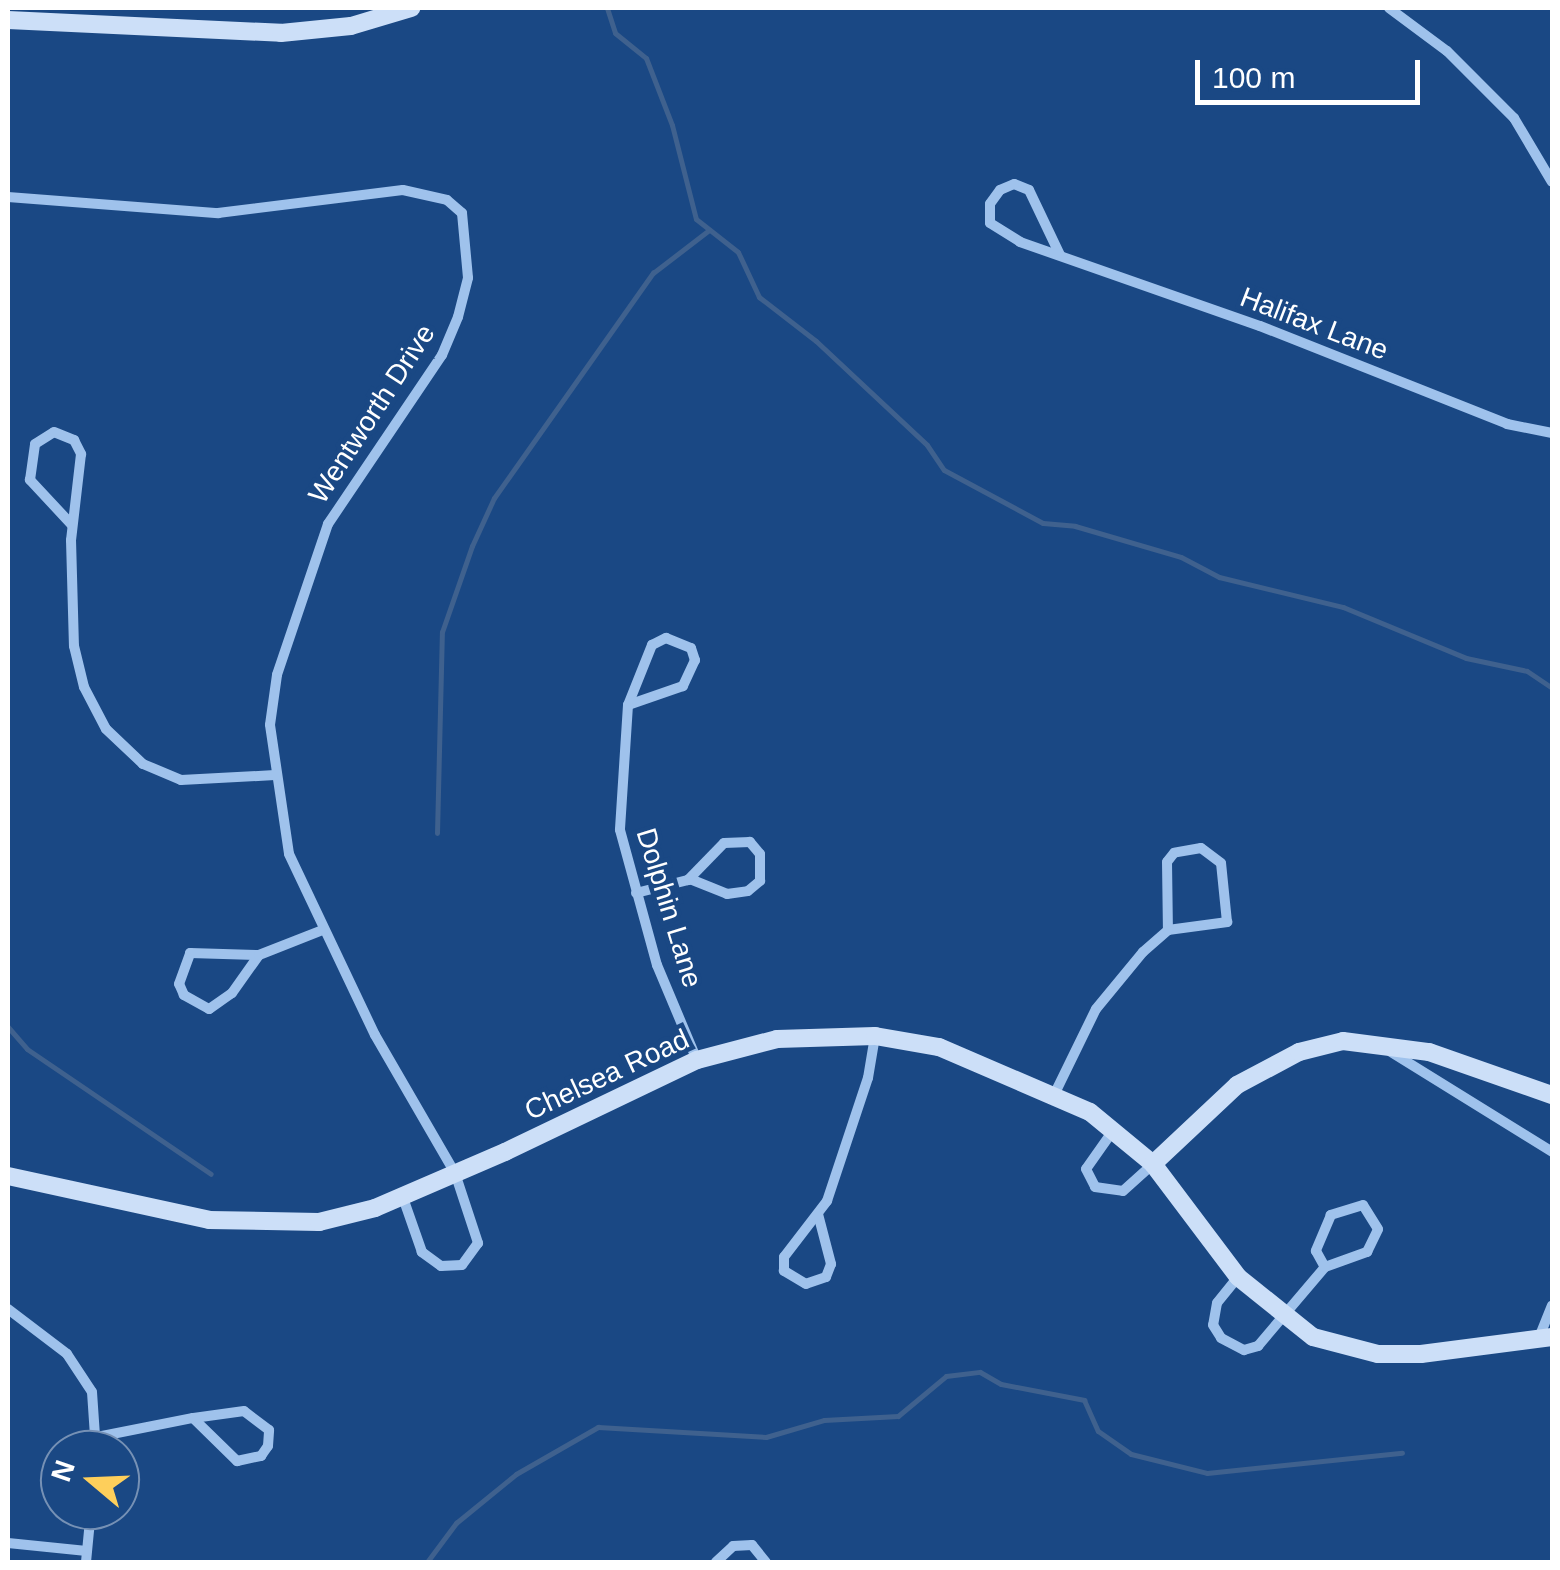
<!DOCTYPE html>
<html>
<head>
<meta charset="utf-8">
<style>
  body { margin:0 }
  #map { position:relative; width:1560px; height:1570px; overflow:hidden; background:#1a4884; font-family:Helvetica,sans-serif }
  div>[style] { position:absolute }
  .stream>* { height:5px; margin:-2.5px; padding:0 2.5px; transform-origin:2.5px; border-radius:2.5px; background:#3f618e }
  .street>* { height:10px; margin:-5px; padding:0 5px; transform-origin:5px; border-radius:5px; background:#9fc2ec }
  .secondary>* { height:18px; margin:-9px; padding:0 9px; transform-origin:9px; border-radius:9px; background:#ccdff8 }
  span { translate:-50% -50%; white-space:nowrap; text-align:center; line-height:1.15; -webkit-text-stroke:9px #1a4884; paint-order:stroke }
  .street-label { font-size:28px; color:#fff }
  .frame { position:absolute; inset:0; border:10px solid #fff; pointer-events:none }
  .north { position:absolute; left:40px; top:1430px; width:100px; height:100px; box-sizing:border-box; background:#1a4884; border:2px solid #7691b5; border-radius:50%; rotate:289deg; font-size:28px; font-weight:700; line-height:40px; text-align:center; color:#fff }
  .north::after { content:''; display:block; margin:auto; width:35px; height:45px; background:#fecf5b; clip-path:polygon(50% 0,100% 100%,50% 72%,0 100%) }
  .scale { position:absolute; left:1195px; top:60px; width:225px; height:45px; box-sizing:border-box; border:5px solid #fff; border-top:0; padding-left:12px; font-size:30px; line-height:35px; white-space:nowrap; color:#fff; -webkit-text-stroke:8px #1a4884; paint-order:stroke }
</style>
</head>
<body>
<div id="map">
  <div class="stream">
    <div style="left:607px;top:8px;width:26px;rotate:72deg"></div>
    <div style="left:615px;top:33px;width:40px;rotate:39deg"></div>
    <div style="left:646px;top:58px;width:72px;rotate:68.8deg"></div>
    <div style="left:672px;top:125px;width:97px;rotate:75.7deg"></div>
    <div style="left:696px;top:219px;width:53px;rotate:38.2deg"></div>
    <div style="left:738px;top:252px;width:50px;rotate:65deg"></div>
    <div style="left:759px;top:297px;width:72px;rotate:37.7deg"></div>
    <div style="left:816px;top:341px;width:152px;rotate:43.1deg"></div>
    <div style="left:927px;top:445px;width:30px;rotate:56deg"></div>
    <div style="left:944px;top:470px;width:112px;rotate:28.2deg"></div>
    <div style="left:1043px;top:523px;width:32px;rotate:5deg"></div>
    <div style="left:1075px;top:526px;width:110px;rotate:16.3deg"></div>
    <div style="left:1181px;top:557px;width:43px;rotate:27.8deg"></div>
    <div style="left:1219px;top:577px;width:128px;rotate:13.6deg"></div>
    <div style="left:1343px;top:607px;width:133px;rotate:22.5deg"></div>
    <div style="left:1466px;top:658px;width:62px;rotate:12deg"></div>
    <div style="left:1527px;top:671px;width:30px;rotate:34deg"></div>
    <div style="left:437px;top:833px;width:201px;rotate:-88.6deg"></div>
    <div style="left:442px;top:632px;width:91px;rotate:-70.8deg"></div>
    <div style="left:472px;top:546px;width:53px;rotate:-65.4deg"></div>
    <div style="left:494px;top:498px;width:276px;rotate:-54.8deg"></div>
    <div style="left:653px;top:273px;width:71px;rotate:-37.5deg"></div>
    <div style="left:8px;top:1027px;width:29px;rotate:49deg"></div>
    <div style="left:27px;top:1049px;width:222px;rotate:34.2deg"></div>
    <div style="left:427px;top:1562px;width:49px;rotate:-53.4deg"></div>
    <div style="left:456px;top:1523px;width:77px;rotate:-39.2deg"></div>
    <div style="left:516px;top:1474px;width:95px;rotate:-29.8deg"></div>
    <div style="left:598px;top:1427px;width:168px;rotate:3.4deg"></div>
    <div style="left:766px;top:1437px;width:60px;rotate:-16.3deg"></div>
    <div style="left:824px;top:1420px;width:74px;rotate:-3.1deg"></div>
    <div style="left:898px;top:1416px;width:62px;rotate:-39.8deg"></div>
    <div style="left:946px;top:1376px;width:34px;rotate:-7deg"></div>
    <div style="left:980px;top:1372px;width:24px;rotate:30deg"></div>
    <div style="left:1001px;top:1384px;width:85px;rotate:10.9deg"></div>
    <div style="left:1084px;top:1400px;width:34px;rotate:66deg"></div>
    <div style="left:1098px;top:1431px;width:40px;rotate:34.9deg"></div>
    <div style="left:1131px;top:1454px;width:78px;rotate:14deg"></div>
    <div style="left:1207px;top:1473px;width:196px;rotate:-5.9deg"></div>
  </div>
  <div class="street">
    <div style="left:1389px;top:8px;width:72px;rotate:36.6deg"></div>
    <div style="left:1447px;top:51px;width:95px;rotate:45deg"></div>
    <div style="left:1514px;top:118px;width:74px;rotate:59.3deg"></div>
    <div style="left:8px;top:197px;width:211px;rotate:4.4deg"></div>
    <div style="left:218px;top:213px;width:186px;rotate:-7.1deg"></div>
    <div style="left:403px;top:190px;width:45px;rotate:12.8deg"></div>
    <div style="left:447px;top:200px;width:20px;rotate:41deg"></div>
    <div style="left:462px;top:213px;width:65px;rotate:84.7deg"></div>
    <div style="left:468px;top:278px;width:40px;rotate:104.4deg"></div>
    <div style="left:458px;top:317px;width:41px;rotate:112.8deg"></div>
    <div style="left:442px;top:355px;width:204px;rotate:124deg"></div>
    <div style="left:328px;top:524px;width:159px;rotate:108.7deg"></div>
    <div style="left:277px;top:675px;width:50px;rotate:98deg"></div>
    <div style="left:270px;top:725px;width:130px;rotate:81.6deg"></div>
    <div style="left:289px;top:854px;width:200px;rotate:64.6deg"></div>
    <div style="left:375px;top:1035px;width:160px;rotate:59.9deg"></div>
    <div style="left:455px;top:1173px;width:74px;rotate:71.8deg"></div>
    <div style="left:478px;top:1243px;width:27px;rotate:126deg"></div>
    <div style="left:462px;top:1265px;width:21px;rotate:177deg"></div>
    <div style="left:441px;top:1266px;width:24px;rotate:-144deg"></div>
    <div style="left:422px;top:1252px;width:60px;rotate:-109.3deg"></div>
    <div style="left:1060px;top:255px;width:72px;rotate:-115.5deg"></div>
    <div style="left:1029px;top:190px;width:16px;rotate:-158deg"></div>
    <div style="left:1014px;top:184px;width:15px;rotate:157deg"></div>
    <div style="left:1000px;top:190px;width:17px;rotate:126deg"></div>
    <div style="left:990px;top:204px;width:19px;rotate:90deg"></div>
    <div style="left:990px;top:223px;width:36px;rotate:32deg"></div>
    <div style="left:1020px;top:242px;width:254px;rotate:19.3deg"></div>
    <div style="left:1260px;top:326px;width:266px;rotate:21.6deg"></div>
    <div style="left:1507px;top:424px;width:46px;rotate:11.3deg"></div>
    <div style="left:72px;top:525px;width:62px;rotate:-133deg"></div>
    <div style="left:30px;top:480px;width:36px;rotate:-82deg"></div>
    <div style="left:35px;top:444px;width:22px;rotate:-32deg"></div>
    <div style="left:54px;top:432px;width:22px;rotate:22deg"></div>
    <div style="left:74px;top:440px;width:16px;rotate:63deg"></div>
    <div style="left:81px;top:454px;width:87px;rotate:96.6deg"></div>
    <div style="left:71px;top:540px;width:106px;rotate:88.4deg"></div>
    <div style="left:74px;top:646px;width:42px;rotate:76.3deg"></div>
    <div style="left:84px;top:687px;width:47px;rotate:62.4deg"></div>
    <div style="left:106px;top:729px;width:51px;rotate:43.4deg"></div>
    <div style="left:143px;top:764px;width:41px;rotate:22.8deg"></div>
    <div style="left:181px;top:780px;width:94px;rotate:-3deg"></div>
    <div style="left:628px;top:705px;width:65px;rotate:-68.2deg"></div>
    <div style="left:652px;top:645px;width:16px;rotate:-27deg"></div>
    <div style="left:666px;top:638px;width:27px;rotate:22deg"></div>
    <div style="left:691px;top:648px;width:13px;rotate:72deg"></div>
    <div style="left:695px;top:660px;width:29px;rotate:115deg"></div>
    <div style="left:683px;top:686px;width:58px;rotate:160.9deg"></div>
    <div style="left:628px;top:705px;width:125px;rotate:93.7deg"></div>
    <div style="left:620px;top:830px;width:140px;rotate:74.7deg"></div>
    <div style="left:657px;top:965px;width:103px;rotate:67.2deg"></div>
    <div style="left:636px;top:893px;width:54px;rotate:-14deg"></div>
    <div style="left:688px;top:880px;width:2px;rotate:-27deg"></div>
    <div style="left:690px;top:879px;width:40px;rotate:22deg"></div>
    <div style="left:727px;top:894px;width:21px;rotate:-8deg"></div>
    <div style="left:748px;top:891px;width:16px;rotate:-40deg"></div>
    <div style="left:760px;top:881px;width:27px;rotate:-90deg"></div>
    <div style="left:760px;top:854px;width:16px;rotate:-130deg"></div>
    <div style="left:750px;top:842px;width:26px;rotate:178deg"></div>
    <div style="left:724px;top:843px;width:52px;rotate:134.2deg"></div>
    <div style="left:259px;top:955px;width:47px;rotate:125.4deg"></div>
    <div style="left:232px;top:993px;width:28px;rotate:145deg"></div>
    <div style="left:209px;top:1009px;width:29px;rotate:-151deg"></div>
    <div style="left:184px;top:995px;width:12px;rotate:-114deg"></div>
    <div style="left:179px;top:984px;width:33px;rotate:-70deg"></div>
    <div style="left:190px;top:953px;width:69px;rotate:1.7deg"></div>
    <div style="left:259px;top:955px;width:66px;rotate:-21.5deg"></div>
    <div style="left:1391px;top:1052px;width:190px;rotate:31.8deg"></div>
    <div style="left:1055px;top:1093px;width:93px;rotate:-64deg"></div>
    <div style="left:1096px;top:1009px;width:74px;rotate:-50.5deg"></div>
    <div style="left:1143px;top:952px;width:33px;rotate:-41deg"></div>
    <div style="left:1168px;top:930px;width:60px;rotate:-7.7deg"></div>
    <div style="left:1227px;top:922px;width:59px;rotate:-95.8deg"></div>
    <div style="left:1221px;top:863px;width:25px;rotate:-143deg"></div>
    <div style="left:1201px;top:848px;width:27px;rotate:170deg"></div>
    <div style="left:1174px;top:853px;width:11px;rotate:128deg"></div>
    <div style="left:1167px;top:862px;width:68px;rotate:89.2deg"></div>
    <div style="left:1112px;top:1132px;width:45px;rotate:125.1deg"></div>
    <div style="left:1086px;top:1169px;width:20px;rotate:63deg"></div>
    <div style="left:1095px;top:1187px;width:28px;rotate:8deg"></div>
    <div style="left:1123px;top:1191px;width:40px;rotate:-42deg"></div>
    <div style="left:818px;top:1214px;width:52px;rotate:75.4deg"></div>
    <div style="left:831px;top:1264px;width:14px;rotate:111deg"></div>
    <div style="left:826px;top:1277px;width:21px;rotate:161deg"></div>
    <div style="left:806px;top:1284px;width:26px;rotate:-149deg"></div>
    <div style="left:784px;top:1271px;width:14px;rotate:-90deg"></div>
    <div style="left:784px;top:1257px;width:71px;rotate:-52.5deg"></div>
    <div style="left:827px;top:1201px;width:130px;rotate:-71.6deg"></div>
    <div style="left:868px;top:1078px;width:43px;rotate:-80.5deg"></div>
    <div style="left:1238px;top:1277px;width:33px;rotate:129deg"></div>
    <div style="left:1217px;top:1303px;width:22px;rotate:100deg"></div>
    <div style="left:1213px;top:1325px;width:15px;rotate:58deg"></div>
    <div style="left:1221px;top:1338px;width:26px;rotate:28deg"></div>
    <div style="left:1244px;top:1350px;width:15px;rotate:-16deg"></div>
    <div style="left:1258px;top:1346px;width:104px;rotate:-49.7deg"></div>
    <div style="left:1325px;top:1267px;width:45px;rotate:-19.7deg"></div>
    <div style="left:1367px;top:1252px;width:25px;rotate:-64deg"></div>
    <div style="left:1378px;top:1229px;width:28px;rotate:-122deg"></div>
    <div style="left:1363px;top:1205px;width:34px;rotate:163deg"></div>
    <div style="left:1331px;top:1215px;width:39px;rotate:113deg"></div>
    <div style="left:1316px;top:1251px;width:18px;rotate:61deg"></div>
    <div style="left:8px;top:1309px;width:74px;rotate:37.3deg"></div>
    <div style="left:67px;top:1354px;width:45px;rotate:56.7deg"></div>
    <div style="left:92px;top:1392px;width:58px;rotate:86.1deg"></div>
    <div style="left:1538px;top:1340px;width:37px;rotate:-68deg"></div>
    <div style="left:97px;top:1437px;width:98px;rotate:-11.2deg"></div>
    <div style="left:193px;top:1418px;width:62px;rotate:44.3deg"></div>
    <div style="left:237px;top:1461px;width:25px;rotate:-12deg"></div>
    <div style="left:261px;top:1456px;width:12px;rotate:-55deg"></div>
    <div style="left:268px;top:1446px;width:16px;rotate:-86deg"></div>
    <div style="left:269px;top:1430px;width:31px;rotate:-143deg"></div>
    <div style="left:244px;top:1411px;width:51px;rotate:172.2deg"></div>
    <div style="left:8px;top:1543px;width:79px;rotate:5.8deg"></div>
    <div style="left:86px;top:1562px;width:52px;rotate:-84.5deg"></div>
    <div style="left:716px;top:1562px;width:23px;rotate:-43deg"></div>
    <div style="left:733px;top:1546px;width:19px;rotate:-3deg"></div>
    <div style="left:752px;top:1545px;width:22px;rotate:51deg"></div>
  </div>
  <div class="secondary">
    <div style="left:8px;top:20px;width:273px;rotate:2.7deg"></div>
    <div style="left:281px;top:33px;width:70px;rotate:-5.7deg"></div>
    <div style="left:351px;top:26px;width:63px;rotate:-16.7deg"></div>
    <div style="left:1153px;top:1164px;width:115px;rotate:-43.2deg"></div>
    <div style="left:1237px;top:1085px;width:70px;rotate:-28deg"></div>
    <div style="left:1299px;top:1052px;width:45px;rotate:-14deg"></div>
    <div style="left:1343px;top:1041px;width:87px;rotate:7.3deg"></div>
    <div style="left:1429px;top:1052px;width:130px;rotate:19.3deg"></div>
    <div style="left:8px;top:1176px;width:206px;rotate:12.3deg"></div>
    <div style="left:209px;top:1220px;width:110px;rotate:1deg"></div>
    <div style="left:319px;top:1222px;width:58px;rotate:-14deg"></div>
    <div style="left:375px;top:1208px;width:142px;rotate:-23.3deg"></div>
    <div style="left:505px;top:1152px;width:213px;rotate:-25.6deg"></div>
    <div style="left:697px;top:1060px;width:83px;rotate:-14.7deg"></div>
    <div style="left:777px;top:1039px;width:98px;rotate:-1.8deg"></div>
    <div style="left:875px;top:1036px;width:65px;rotate:9.8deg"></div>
    <div style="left:939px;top:1047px;width:164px;rotate:23.3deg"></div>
    <div style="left:1090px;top:1112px;width:82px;rotate:39.5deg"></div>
    <div style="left:1153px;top:1164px;width:141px;rotate:53deg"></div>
    <div style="left:1238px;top:1277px;width:96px;rotate:38.7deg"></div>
    <div style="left:1313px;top:1337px;width:67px;rotate:14.7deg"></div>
    <div style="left:1378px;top:1354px;width:43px"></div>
    <div style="left:1421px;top:1354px;width:132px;rotate:-7.4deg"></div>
  </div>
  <div class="street-label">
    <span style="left:1314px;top:324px;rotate:21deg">Halifax Lane</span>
    <span style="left:372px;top:414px;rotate:-57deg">Wentworth Drive</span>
    <span style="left:669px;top:908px;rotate:73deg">Dolphin Lane</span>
    <span style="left:607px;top:1075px;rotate:-25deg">Chelsea Road</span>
  </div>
  <div class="frame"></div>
  <div class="north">N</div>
  <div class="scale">100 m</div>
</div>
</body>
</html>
